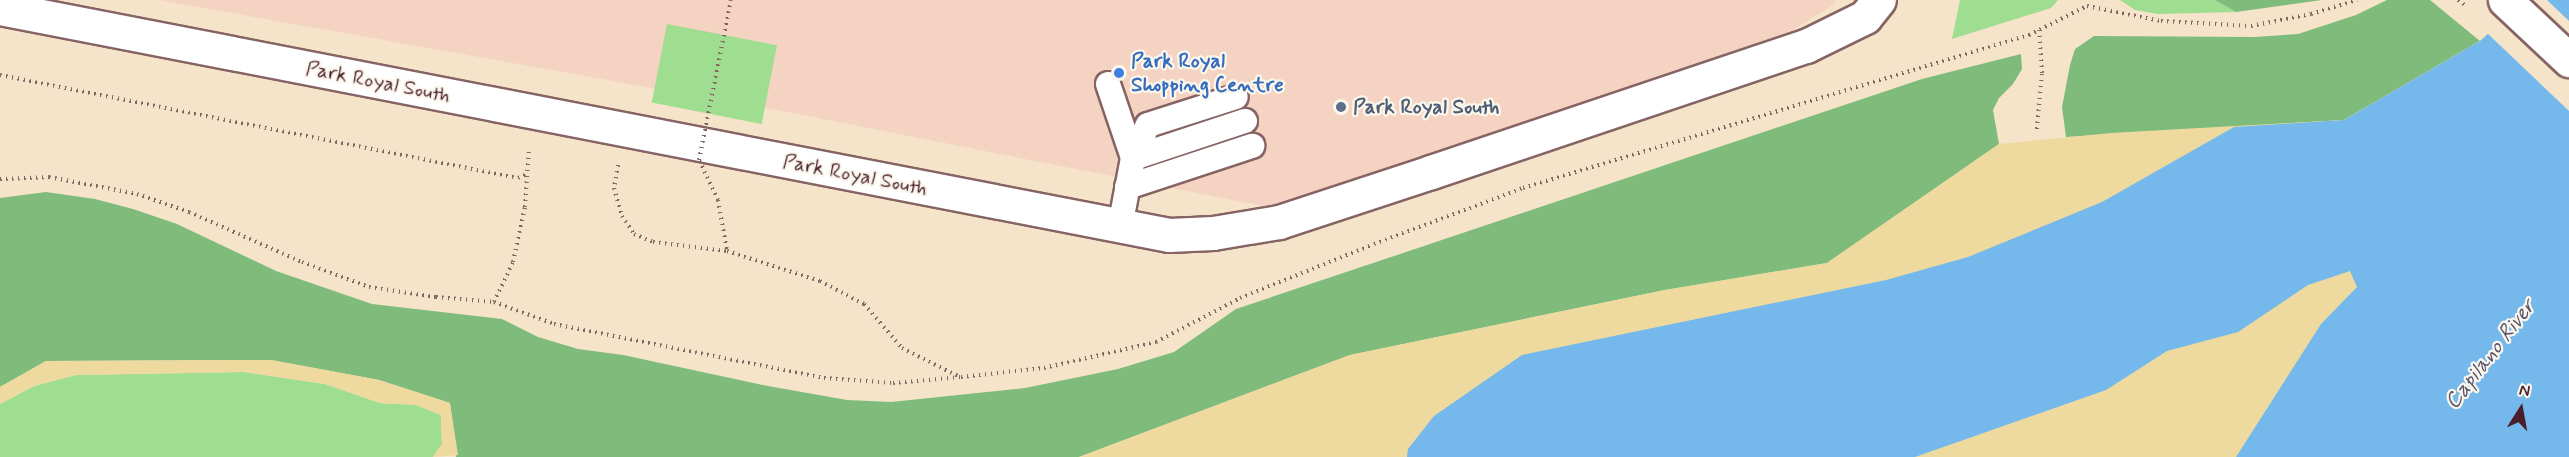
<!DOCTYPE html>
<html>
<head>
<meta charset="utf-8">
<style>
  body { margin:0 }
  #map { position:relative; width:2569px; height:457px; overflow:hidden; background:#f5e3ca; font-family:Mynerve,sans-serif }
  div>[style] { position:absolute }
  .built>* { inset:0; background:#f5d3c2 }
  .green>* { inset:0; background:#9fdd91; transform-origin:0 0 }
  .forest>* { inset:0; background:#7fbc7b }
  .sand>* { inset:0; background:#eeda9e }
  .water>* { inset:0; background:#75b9ec }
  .pier>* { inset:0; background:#f5e3ca }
  .path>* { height:4px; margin-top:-2px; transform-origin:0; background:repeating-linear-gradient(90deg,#866463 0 1.5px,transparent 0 6px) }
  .roads { filter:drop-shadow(2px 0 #866463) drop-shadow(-2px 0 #866463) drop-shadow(0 2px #866463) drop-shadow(0 -2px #866463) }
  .service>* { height:24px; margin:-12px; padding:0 12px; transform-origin:12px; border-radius:12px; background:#fff }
  .minor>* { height:33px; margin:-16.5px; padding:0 16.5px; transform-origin:16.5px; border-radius:16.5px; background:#fff }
  .tertiary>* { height:33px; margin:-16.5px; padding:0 16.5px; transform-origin:16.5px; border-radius:16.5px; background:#fff }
  .path-bridge>* { height:4px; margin-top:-2px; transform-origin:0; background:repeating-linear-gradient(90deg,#866463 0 1.5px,transparent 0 6px) }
  .dots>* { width:16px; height:16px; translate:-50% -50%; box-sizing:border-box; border:3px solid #fbf7ec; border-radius:50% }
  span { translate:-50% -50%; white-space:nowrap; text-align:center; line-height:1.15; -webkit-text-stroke:4.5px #fbf7ec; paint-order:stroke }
  .shop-label { font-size:21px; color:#366cbe; font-weight:700 }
  .left { translate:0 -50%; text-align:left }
  .street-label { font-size:21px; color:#4a1f2b }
  .service-label { font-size:21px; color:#4e5e75; font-weight:700 }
  .water-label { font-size:22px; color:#59556f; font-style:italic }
  .north { position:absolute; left:2491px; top:379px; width:60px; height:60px; -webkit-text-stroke:4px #fbf7ec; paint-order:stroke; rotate:11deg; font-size:16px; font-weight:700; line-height:24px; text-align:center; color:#4a1f2b }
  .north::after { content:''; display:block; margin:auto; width:21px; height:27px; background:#4a1f2b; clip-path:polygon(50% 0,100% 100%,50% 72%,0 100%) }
</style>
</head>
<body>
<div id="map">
  <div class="built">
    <div style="clip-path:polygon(159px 0,1836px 0,1830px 7px,1791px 31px,1278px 209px,798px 114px)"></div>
  </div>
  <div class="green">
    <div style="clip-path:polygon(1960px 0,2058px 0,2051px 8px,1952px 39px)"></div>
    <div style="clip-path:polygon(2120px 0,2215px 0,2236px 12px,2158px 14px,2135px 10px)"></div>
    <div style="left:667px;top:24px;width:112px;height:80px;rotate:11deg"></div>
    <div style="clip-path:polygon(244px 372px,325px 384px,380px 403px,416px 405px,441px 415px,442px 444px,433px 457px,0 457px,0 404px,34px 386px,76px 375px)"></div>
  </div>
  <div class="forest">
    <div style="clip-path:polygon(2215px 0,2322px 0,2236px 12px)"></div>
    <div style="clip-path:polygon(2387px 0,2430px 0,2480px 41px,2344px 120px,2066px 137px,2062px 107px,2070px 65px,2075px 49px,2094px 36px,2254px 37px,2298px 34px,2356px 15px)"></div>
    <div style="clip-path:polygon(2021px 54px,2022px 69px,2013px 84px,1999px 98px,1993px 110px,1999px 144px,1827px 263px,1665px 290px,1350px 355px,1079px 457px,456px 457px,450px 403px,379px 380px,271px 360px,46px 361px,0 387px,0 198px,46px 192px,95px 199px,133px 209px,177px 224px,276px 271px,372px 304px,502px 319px,538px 337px,578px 349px,623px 355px,768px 386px,847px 400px,891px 402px,1025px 388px,1118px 369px,1174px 352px,1236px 309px,1922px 79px)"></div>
  </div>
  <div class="sand">
    <div style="clip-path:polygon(2525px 0,2569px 0,2569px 457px,1079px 457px,1350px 355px,1665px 290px,1827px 263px,1999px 144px,2111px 133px,2344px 120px,2480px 41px)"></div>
    <div style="clip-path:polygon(271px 360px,379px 380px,450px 403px,458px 455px,433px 457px,442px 444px,441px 415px,416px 405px,380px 403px,325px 384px,244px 372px,76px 375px,34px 386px,0 404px,0 387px,46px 361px)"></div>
  </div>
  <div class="water">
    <div style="clip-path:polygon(2525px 0,2569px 0,2569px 457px,2236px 457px,2321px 324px,2357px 287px,2350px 271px,2308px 285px,2238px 332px,2167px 351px,2106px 390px,1915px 457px,1407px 457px,1408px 449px,1434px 416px,1522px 355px,1886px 280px,1968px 257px,2102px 202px,2234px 127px,2344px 120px,2480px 41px)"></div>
  </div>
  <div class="pier">
    <div style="clip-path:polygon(2521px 0,2547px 0,2569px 21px,2569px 111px,2486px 32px)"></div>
  </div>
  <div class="path">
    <div style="left:2458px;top:0;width:10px;rotate:37deg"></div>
    <div style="left:2087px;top:6px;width:76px;rotate:11.5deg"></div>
    <div style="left:2161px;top:21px;width:90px;rotate:3.2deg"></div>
    <div style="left:2251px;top:26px;width:61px;rotate:-11.3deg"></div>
    <div style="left:2311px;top:14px;width:48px;rotate:-16.9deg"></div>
    <div style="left:0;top:75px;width:528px;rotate:11.25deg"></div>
    <div style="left:518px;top:178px;width:10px;rotate:-24deg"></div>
    <div style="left:2037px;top:129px;width:56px;rotate:-84.9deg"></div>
    <div style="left:2042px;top:73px;width:43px;rotate:-94deg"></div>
    <div style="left:618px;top:165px;width:23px;rotate:100deg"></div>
    <div style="left:614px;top:188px;width:29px;rotate:74deg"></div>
    <div style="left:622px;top:216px;width:22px;rotate:56deg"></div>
    <div style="left:634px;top:234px;width:21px;rotate:23deg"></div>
    <div style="left:653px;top:242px;width:75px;rotate:6.9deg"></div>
    <div style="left:727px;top:251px;width:98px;rotate:17.9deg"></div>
    <div style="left:820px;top:281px;width:50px;rotate:27.6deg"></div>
    <div style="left:864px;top:304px;width:58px;rotate:49.2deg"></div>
    <div style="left:902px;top:348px;width:65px;rotate:26.6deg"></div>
    <div style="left:0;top:179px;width:49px;rotate:-2.3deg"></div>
    <div style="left:49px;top:177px;width:90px;rotate:10.9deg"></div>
    <div style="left:137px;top:194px;width:55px;rotate:19.1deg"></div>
    <div style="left:189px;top:212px;width:124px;rotate:23.9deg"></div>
    <div style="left:302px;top:262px;width:72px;rotate:20.5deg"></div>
    <div style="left:369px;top:287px;width:68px;rotate:8.5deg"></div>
    <div style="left:436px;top:297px;width:58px;rotate:4.9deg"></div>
    <div style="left:494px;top:302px;width:64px;rotate:20.1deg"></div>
    <div style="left:554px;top:324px;width:275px;rotate:11.3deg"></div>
    <div style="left:824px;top:378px;width:69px;rotate:4.1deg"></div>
    <div style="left:893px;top:383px;width:68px;rotate:-5deg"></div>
    <div style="left:961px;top:377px;width:83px;rotate:-6.2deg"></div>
    <div style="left:1044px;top:368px;width:115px;rotate:-13.1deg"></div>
    <div style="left:1156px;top:342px;width:95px;rotate:-27.6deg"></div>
    <div style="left:1240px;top:298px;width:144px;rotate:-21.9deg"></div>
    <div style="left:1374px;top:244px;width:159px;rotate:-20.6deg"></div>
    <div style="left:1523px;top:188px;width:529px;rotate:-16.82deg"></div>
    <div style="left:2029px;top:35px;width:65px;rotate:-26.6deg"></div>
    <div style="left:718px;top:200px;width:52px;rotate:80deg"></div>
    <div style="left:494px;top:302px;width:44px;rotate:-64.6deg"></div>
    <div style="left:513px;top:262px;width:56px;rotate:-77.7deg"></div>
    <div style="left:525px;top:207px;width:57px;rotate:-86deg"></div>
  </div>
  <div class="roads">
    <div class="service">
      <div style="left:1108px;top:84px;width:78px;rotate:71.3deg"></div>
      <div style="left:1133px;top:158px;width:70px;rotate:100.7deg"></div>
      <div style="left:1133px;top:158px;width:36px;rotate:-66deg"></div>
      <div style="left:1148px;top:125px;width:92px;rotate:-17.7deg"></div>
      <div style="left:1133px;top:158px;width:118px;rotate:-18.3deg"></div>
      <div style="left:1127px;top:187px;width:132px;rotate:-18.2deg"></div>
    </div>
    <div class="minor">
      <div style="left:0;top:8px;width:1191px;rotate:10.99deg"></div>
      <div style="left:1169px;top:235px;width:44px;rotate:-2.6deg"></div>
      <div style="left:1213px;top:233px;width:67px;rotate:-9.5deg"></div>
      <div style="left:1279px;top:222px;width:160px;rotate:-18.2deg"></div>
      <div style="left:1431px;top:172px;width:396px;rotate:-18.6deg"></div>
      <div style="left:1806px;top:46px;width:66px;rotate:-26.2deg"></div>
      <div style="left:1865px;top:17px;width:22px;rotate:-51deg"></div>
    </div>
    <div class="tertiary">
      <div style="left:2505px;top:0;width:88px;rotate:43.2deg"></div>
    </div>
  </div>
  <div class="path-bridge">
    <div style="left:718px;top:200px;width:44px;rotate:-115.4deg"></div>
    <div style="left:699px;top:160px;width:163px;rotate:-78.7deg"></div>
  </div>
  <div class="dots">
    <div style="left:1119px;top:73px;background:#3f7fe0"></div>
    <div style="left:1341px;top:107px;background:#5c6f8a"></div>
  </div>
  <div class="shop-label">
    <span class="left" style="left:1131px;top:73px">Park Royal<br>Shopping Centre</span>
  </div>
  <div class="street-label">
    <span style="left:378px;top:82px;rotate:11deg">Park Royal South</span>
    <span style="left:855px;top:175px;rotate:11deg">Park Royal South</span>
  </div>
  <div class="service-label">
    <span class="left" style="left:1353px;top:107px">Park Royal South</span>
  </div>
  <div class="water-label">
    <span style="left:2491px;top:355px;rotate:-52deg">Capilano River</span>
  </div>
  <div class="north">N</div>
</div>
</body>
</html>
